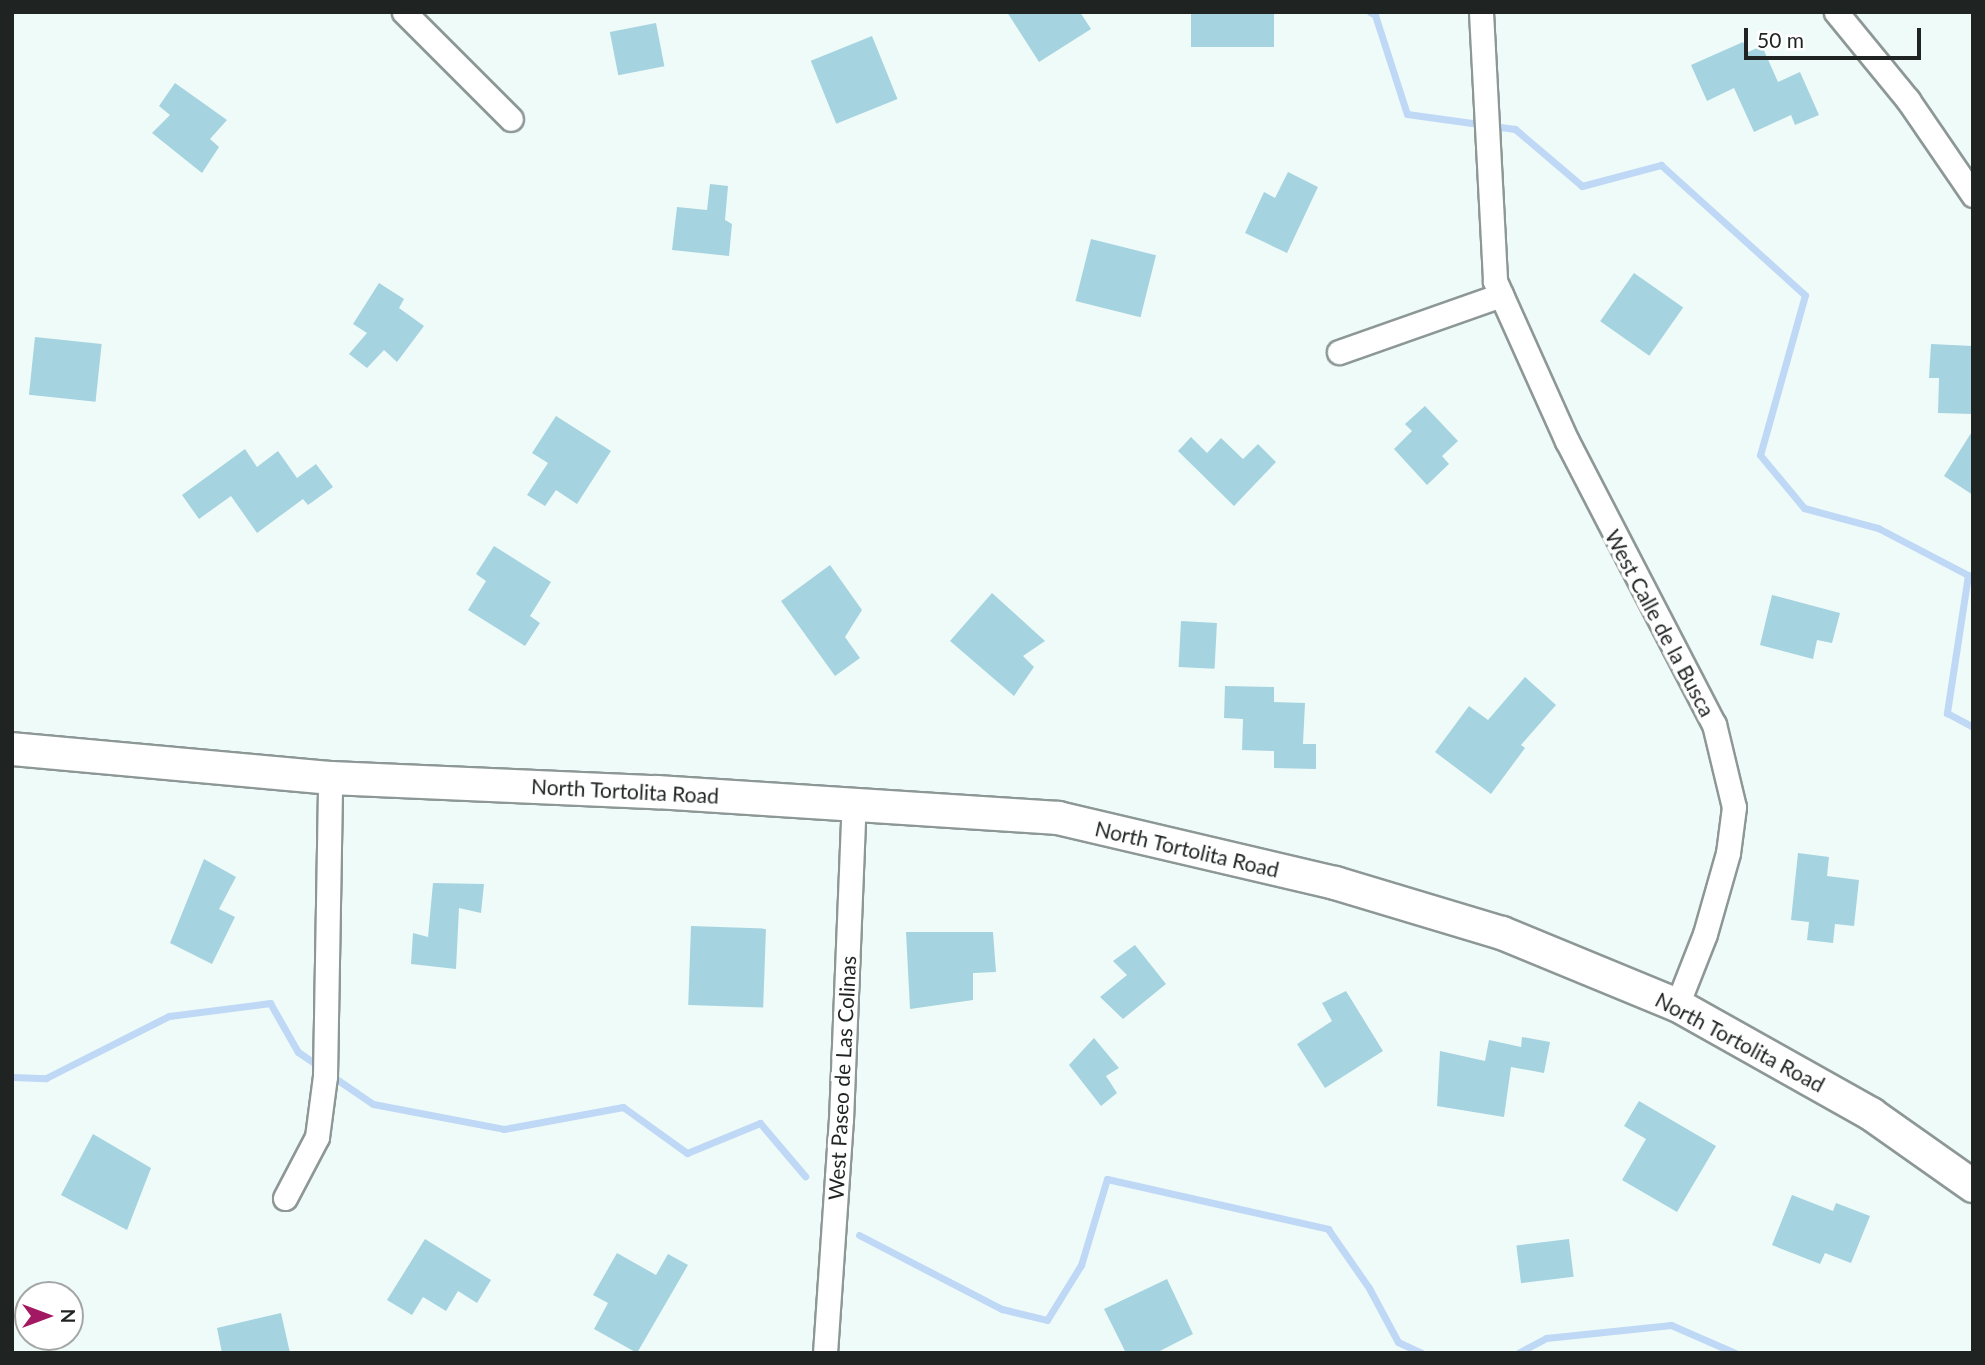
<!DOCTYPE html>
<html>
<head>
<meta charset="utf-8">
<style>
  body { margin:0 }
  #map { position:relative; width:1985px; height:1365px; overflow:hidden; background:#effbf9; font-family:Lato,sans-serif }
  div>[style] { position:absolute }
  .stream>* { height:7px; margin:-3.5px; padding:0 3.5px; transform-origin:3.5px; border-radius:3.5px; background:#bed8f6 }
  .building>* { inset:0; background:#a6d3e0; transform-origin:0 0 }
  .roads { filter:drop-shadow(2px 0 #8d9896) drop-shadow(-2px 0 #8d9896) drop-shadow(0 2px #8d9896) drop-shadow(0 -2px #8d9896) }
  .street>* { height:23px; margin:-11.5px; padding:0 11.5px; transform-origin:11.5px; border-radius:11.5px; background:#fff }
  .secondary>* { height:32px; margin:-16px; padding:0 16px; transform-origin:16px; border-radius:16px; background:#fff }
  span { translate:-50% -50%; white-space:nowrap; text-align:center; line-height:1.15; -webkit-text-stroke:7px #fff; paint-order:stroke }
  .street-label { font-size:21px; color:#1f2322 }
  .frame { position:absolute; inset:0; border:14px solid #1f2322; pointer-events:none }
  .north { position:absolute; left:14px; top:1281px; width:70px; height:70px; box-sizing:border-box; background:#fff; border:2px solid #a5a7a7; border-radius:50%; rotate:90deg; font-size:19px; font-weight:700; line-height:28px; text-align:center; color:#1f2322 }
  .north::after { content:''; display:block; margin:auto; width:24px; height:32px; background:#a21862; clip-path:polygon(50% 0,100% 100%,50% 72%,0 100%) }
  .scale { position:absolute; left:1744px; top:28px; width:177px; height:32px; box-sizing:border-box; border:4px solid #1f2322; border-top:0; padding-left:9px; font-size:21px; line-height:24px; white-space:nowrap; color:#1f2322; -webkit-text-stroke:5px #fff; paint-order:stroke }
</style>
</head>
<body>
<div id="map">
  <div class="stream">
    <div style="left:1370px;top:12px;width:6px;rotate:31deg"></div>
    <div style="left:1375px;top:15px;width:104px;rotate:72.1deg"></div>
    <div style="left:1407px;top:114px;width:109px;rotate:7.9deg"></div>
    <div style="left:1515px;top:129px;width:88px;rotate:40.4deg"></div>
    <div style="left:1582px;top:186px;width:82px;rotate:-14.9deg"></div>
    <div style="left:1661px;top:165px;width:194px;rotate:42.1deg"></div>
    <div style="left:1805px;top:295px;width:166px;rotate:105.7deg"></div>
    <div style="left:1760px;top:455px;width:69px;rotate:50.3deg"></div>
    <div style="left:1804px;top:508px;width:77px;rotate:15.1deg"></div>
    <div style="left:1878px;top:528px;width:102px;rotate:27.6deg"></div>
    <div style="left:1968px;top:575px;width:140px;rotate:98.7deg"></div>
    <div style="left:1947px;top:713px;width:30px;rotate:28deg"></div>
    <div style="left:329px;top:1074px;width:53px;rotate:34.3deg"></div>
    <div style="left:373px;top:1104px;width:133px;rotate:10.8deg"></div>
    <div style="left:504px;top:1129px;width:121px;rotate:-10.5deg"></div>
    <div style="left:623px;top:1107px;width:79px;rotate:35.7deg"></div>
    <div style="left:687px;top:1153px;width:79px;rotate:-22.3deg"></div>
    <div style="left:760px;top:1123px;width:70px;rotate:49.7deg"></div>
    <div style="left:12px;top:1077px;width:34px;rotate:2deg"></div>
    <div style="left:46px;top:1078px;width:138px;rotate:-26.8deg"></div>
    <div style="left:169px;top:1016px;width:102px;rotate:-7.3deg"></div>
    <div style="left:270px;top:1003px;width:56px;rotate:60.3deg"></div>
    <div style="left:298px;top:1052px;width:27px;rotate:34deg"></div>
    <div style="left:859px;top:1235px;width:161px;rotate:27.4deg"></div>
    <div style="left:1002px;top:1309px;width:46px;rotate:13.7deg"></div>
    <div style="left:1047px;top:1320px;width:65px;rotate:-58.3deg"></div>
    <div style="left:1081px;top:1265px;width:90px;rotate:-73.2deg"></div>
    <div style="left:1107px;top:1179px;width:227px;rotate:12.7deg"></div>
    <div style="left:1328px;top:1229px;width:72px;rotate:55.2deg"></div>
    <div style="left:1369px;top:1288px;width:61px;rotate:61.8deg"></div>
    <div style="left:1398px;top:1342px;width:26px;rotate:25deg"></div>
    <div style="left:1518px;top:1353px;width:32px;rotate:-28deg"></div>
    <div style="left:1546px;top:1338px;width:126px;rotate:-5.9deg"></div>
    <div style="left:1671px;top:1325px;width:70px;rotate:23.6deg"></div>
  </div>
  <div class="building">
    <div style="clip-path:polygon(1007px 12px,1080px 12px,1091px 29px,1039px 62px)"></div>
    <div style="left:1191px;top:12px;width:83px;height:35px"></div>
    <div style="left:656px;top:23px;width:44px;height:47px;rotate:79deg"></div>
    <div style="left:872px;top:36px;width:68px;height:66px;rotate:68deg"></div>
    <div style="clip-path:polygon(1743px 42px,1748px 52px,1762px 46px,1778px 82px,1800px 72px,1819px 115px,1795px 125px,1791px 115px,1754px 132px,1734px 88px,1707px 101px,1691px 65px)"></div>
    <div style="clip-path:polygon(175px 83px,227px 120px,210px 139px,219px 147px,202px 173px,152px 133px,170px 115px,159px 106px)"></div>
    <div style="clip-path:polygon(1288px 172px,1318px 187px,1287px 253px,1245px 233px,1264px 192px,1275px 198px)"></div>
    <div style="clip-path:polygon(710px 184px,728px 186px,725px 220px,732px 224px,729px 256px,672px 250px,677px 207px,707px 210px)"></div>
    <div style="left:1091px;top:239px;width:67px;height:64px;rotate:14deg"></div>
    <div style="left:1634px;top:273px;width:60px;height:59px;rotate:35deg"></div>
    <div style="clip-path:polygon(379px 283px,404px 299px,399px 308px,424px 326px,397px 362px,384px 350px,367px 368px,349px 354px,367px 333px,353px 324px)"></div>
    <div style="left:35px;top:337px;width:67px;height:58px;rotate:6deg"></div>
    <div style="clip-path:polygon(1931px 344px,1973px 346px,1973px 414px,1938px 413px,1939px 378px,1929px 378px)"></div>
    <div style="clip-path:polygon(1425px 406px,1458px 441px,1442px 456px,1449px 464px,1427px 485px,1394px 449px,1412px 431px,1405px 424px)"></div>
    <div style="clip-path:polygon(556px 416px,611px 451px,577px 504px,556px 490px,545px 506px,527px 495px,548px 463px,532px 453px)"></div>
    <div style="clip-path:polygon(1973px 430px,1973px 495px,1944px 476px)"></div>
    <div style="clip-path:polygon(1191px 437px,1207px 453px,1221px 438px,1243px 459px,1258px 444px,1276px 462px,1234px 506px,1178px 451px)"></div>
    <div style="clip-path:polygon(245px 449px,257px 467px,278px 451px,297px 478px,316px 464px,333px 487px,308px 505px,303px 499px,257px 533px,231px 496px,199px 519px,182px 495px)"></div>
    <div style="clip-path:polygon(494px 546px,551px 582px,530px 616px,540px 623px,525px 646px,468px 610px,486px 581px,476px 574px)"></div>
    <div style="clip-path:polygon(830px 565px,862px 610px,845px 637px,860px 658px,835px 676px,781px 601px)"></div>
    <div style="clip-path:polygon(992px 593px,1045px 641px,1023px 656px,1034px 667px,1014px 696px,950px 641px)"></div>
    <div style="clip-path:polygon(1772px 595px,1840px 613px,1832px 643px,1817px 640px,1813px 659px,1760px 645px)"></div>
    <div style="left:1181px;top:621px;width:36px;height:46px;rotate:3deg"></div>
    <div style="clip-path:polygon(1525px 677px,1556px 705px,1521px 745px,1525px 748px,1491px 794px,1435px 752px,1469px 706px,1488px 720px)"></div>
    <div style="clip-path:polygon(1225px 686px,1274px 687px,1274px 702px,1305px 703px,1303px 744px,1316px 744px,1316px 769px,1274px 768px,1274px 751px,1242px 750px,1243px 719px,1224px 718px)"></div>
    <div style="clip-path:polygon(1798px 853px,1829px 857px,1827px 876px,1859px 880px,1854px 926px,1835px 924px,1833px 943px,1807px 940px,1809px 922px,1791px 920px)"></div>
    <div style="clip-path:polygon(204px 859px,236px 877px,219px 909px,235px 917px,212px 964px,170px 943px)"></div>
    <div style="clip-path:polygon(433px 883px,484px 884px,481px 913px,459px 908px,456px 969px,411px 964px,413px 933px,428px 937px)"></div>
    <div style="left:691px;top:926px;width:75px;height:79px;rotate:2deg"></div>
    <div style="clip-path:polygon(906px 932px,993px 932px,996px 972px,973px 973px,973px 1000px,910px 1009px)"></div>
    <div style="clip-path:polygon(1135px 945px,1166px 984px,1123px 1019px,1100px 997px,1127px 975px,1113px 961px)"></div>
    <div style="clip-path:polygon(1346px 991px,1383px 1051px,1325px 1088px,1297px 1044px,1332px 1021px,1322px 1003px)"></div>
    <div style="clip-path:polygon(1522px 1037px,1550px 1042px,1544px 1073px,1511px 1067px,1504px 1117px,1437px 1106px,1440px 1051px,1485px 1061px,1489px 1040px,1521px 1047px)"></div>
    <div style="clip-path:polygon(1094px 1038px,1119px 1068px,1106px 1076px,1117px 1093px,1101px 1106px,1069px 1065px)"></div>
    <div style="clip-path:polygon(1639px 1101px,1716px 1146px,1677px 1212px,1622px 1180px,1646px 1139px,1624px 1126px)"></div>
    <div style="clip-path:polygon(93px 1134px,151px 1168px,127px 1230px,61px 1195px)"></div>
    <div style="clip-path:polygon(1792px 1195px,1833px 1211px,1836px 1203px,1870px 1216px,1851px 1263px,1825px 1253px,1820px 1264px,1772px 1245px)"></div>
    <div style="clip-path:polygon(425px 1239px,491px 1280px,477px 1303px,458px 1291px,446px 1311px,423px 1297px,412px 1315px,387px 1300px)"></div>
    <div style="left:1569px;top:1239px;width:38px;height:53px;rotate:83deg"></div>
    <div style="clip-path:polygon(617px 1253px,656px 1275px,668px 1254px,688px 1265px,637px 1353px,594px 1329px,608px 1303px,593px 1295px)"></div>
    <div style="clip-path:polygon(1167px 1279px,1193px 1334px,1156px 1353px,1126px 1353px,1104px 1309px)"></div>
    <div style="clip-path:polygon(281px 1313px,290px 1353px,222px 1353px,217px 1328px)"></div>
  </div>
  <div class="roads">
    <div class="street">
      <div style="left:404px;top:12px;width:151px;rotate:45deg"></div>
      <div style="left:1481px;top:12px;width:269px;rotate:87deg"></div>
      <div style="left:1495px;top:281px;width:175px;rotate:65.8deg"></div>
      <div style="left:1567px;top:441px;width:319px;rotate:62.6deg"></div>
      <div style="left:1714px;top:724px;width:85px;rotate:76.5deg"></div>
      <div style="left:1734px;top:807px;width:46px;rotate:97.4deg"></div>
      <div style="left:1728px;top:853px;width:84px;rotate:105.9deg"></div>
      <div style="left:1705px;top:934px;width:76px;rotate:111.5deg"></div>
      <div style="left:1836px;top:12px;width:114px;rotate:50.7deg"></div>
      <div style="left:1908px;top:100px;width:115px;rotate:55.6deg"></div>
      <div style="left:1339px;top:352px;width:172px;rotate:-19.4deg"></div>
      <div style="left:285px;top:1198px;width:69px;rotate:-62.3deg"></div>
      <div style="left:317px;top:1137px;width:62px;rotate:-82.5deg"></div>
      <div style="left:325px;top:1076px;width:298px;rotate:-89deg"></div>
      <div style="left:825px;top:1353px;width:234px;rotate:-86.1deg"></div>
      <div style="left:841px;top:1120px;width:317px;rotate:-87.7deg"></div>
    </div>
    <div class="secondary">
      <div style="left:12px;top:749px;width:319px;rotate:5.2deg"></div>
      <div style="left:330px;top:778px;width:327px;rotate:2.5deg"></div>
      <div style="left:657px;top:792px;width:402px;rotate:3.7deg"></div>
      <div style="left:1058px;top:818px;width:285px;rotate:13.2deg"></div>
      <div style="left:1335px;top:883px;width:174px;rotate:16.7deg"></div>
      <div style="left:1502px;top:933px;width:189px;rotate:22.4deg"></div>
      <div style="left:1677px;top:1005px;width:223px;rotate:29.3deg"></div>
      <div style="left:1871px;top:1114px;width:125px;rotate:35.2deg"></div>
    </div>
  </div>
  <div class="street-label">
    <span style="left:1660px;top:623px;rotate:62deg">West Calle de la Busca</span>
    <span style="left:625px;top:791px;rotate:3deg">North Tortolita Road</span>
    <span style="left:1187px;top:849px;rotate:13deg">North Tortolita Road</span>
    <span style="left:1740px;top:1042px;rotate:28deg">North Tortolita Road</span>
    <span style="left:842px;top:1078px;rotate:-87deg">West Paseo de Las Colinas</span>
  </div>
  <div class="frame"></div>
  <div class="north">N</div>
  <div class="scale">50 m</div>
</div>
</body>
</html>
